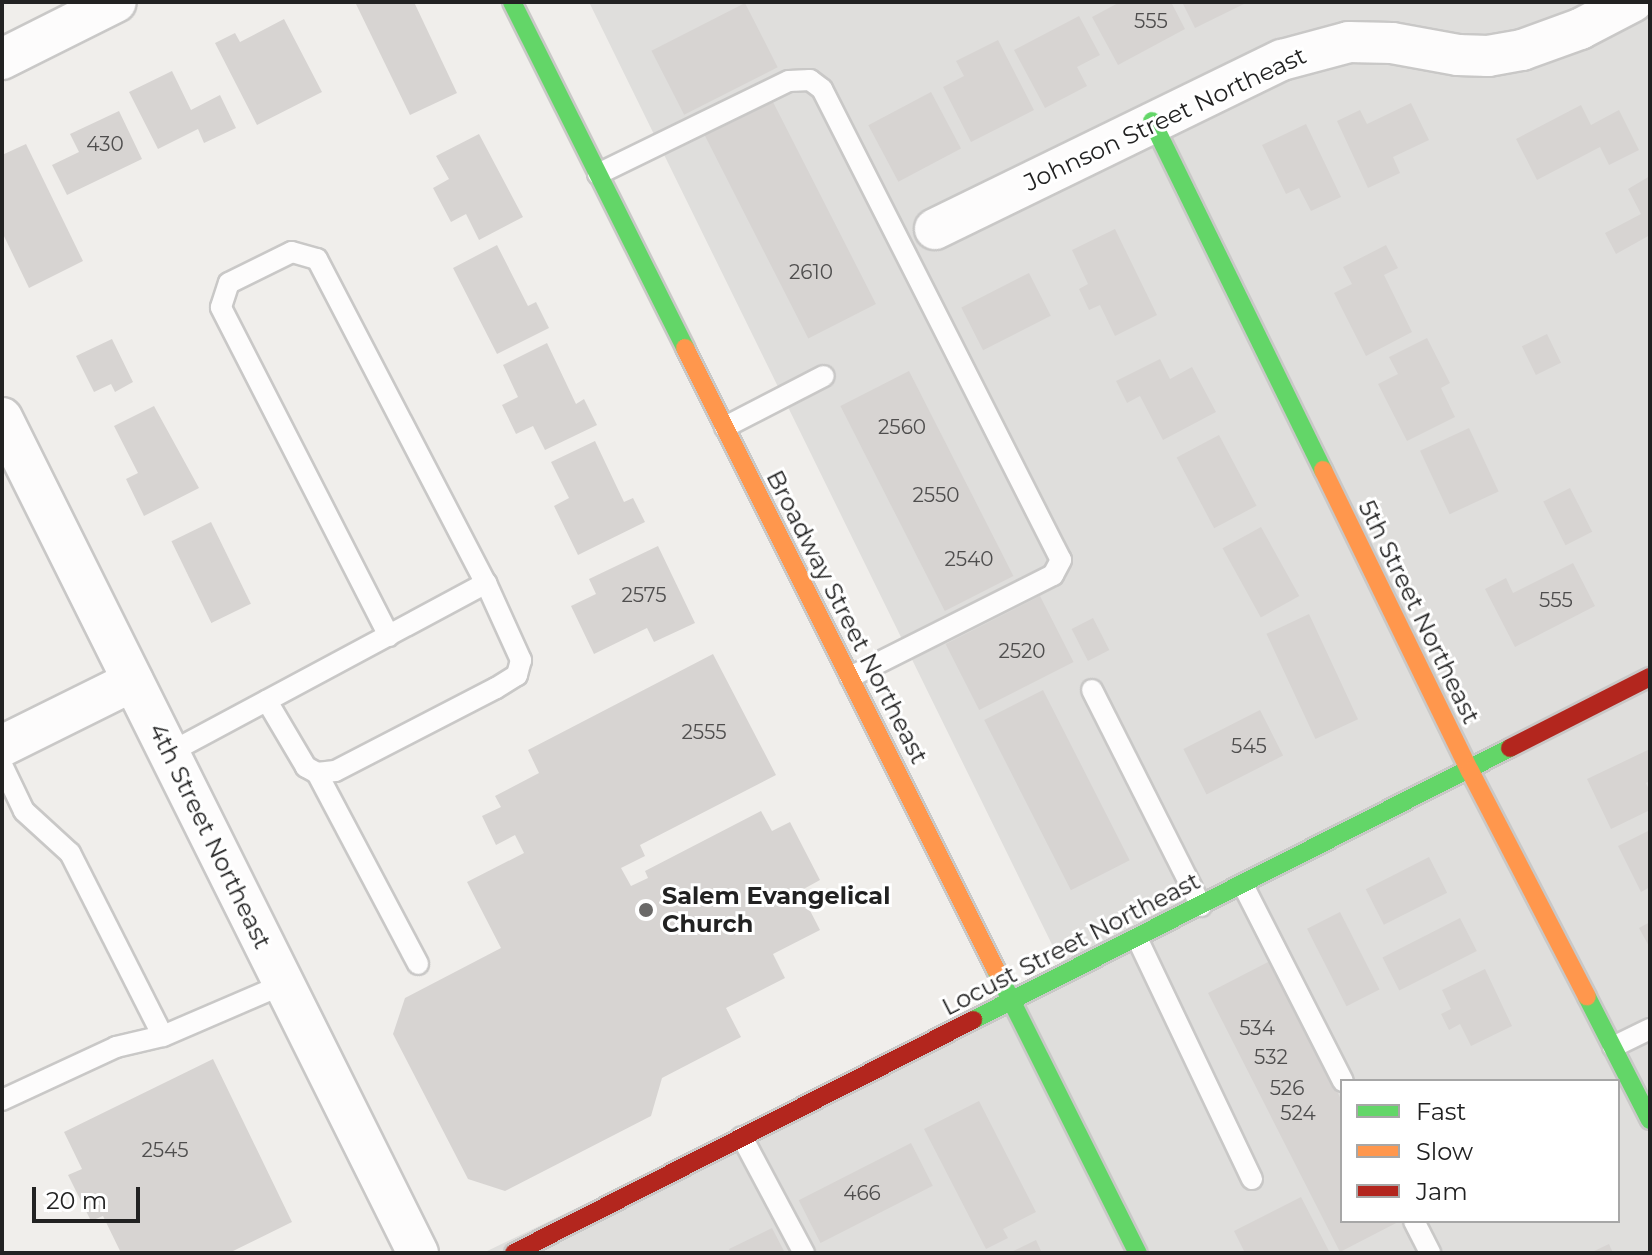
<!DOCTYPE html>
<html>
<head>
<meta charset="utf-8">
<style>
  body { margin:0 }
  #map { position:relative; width:1652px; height:1255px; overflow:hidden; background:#f0eeeb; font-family:Montserrat,sans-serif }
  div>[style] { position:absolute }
  .residential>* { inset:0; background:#dfdedc }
  .building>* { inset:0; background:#d7d4d2; transform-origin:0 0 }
  .roads { filter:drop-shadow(2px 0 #c9c8c7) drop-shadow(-2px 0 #c9c8c7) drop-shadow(0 2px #c9c8c7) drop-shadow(0 -2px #c9c8c7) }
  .lane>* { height:20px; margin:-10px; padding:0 10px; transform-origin:10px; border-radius:10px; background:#fdfcfc }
  .street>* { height:40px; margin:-20px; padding:0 20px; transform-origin:20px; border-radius:20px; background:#fdfcfc }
  .fast>* { height:18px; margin:-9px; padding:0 9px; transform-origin:9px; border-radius:9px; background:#63d668 }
  .slow>* { height:18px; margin:-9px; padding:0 9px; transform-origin:9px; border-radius:9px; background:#ff974d }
  .jam>* { height:18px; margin:-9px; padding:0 9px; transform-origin:9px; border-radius:9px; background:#b3261e }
  .dots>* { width:22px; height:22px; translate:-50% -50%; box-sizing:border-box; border:4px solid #fff; border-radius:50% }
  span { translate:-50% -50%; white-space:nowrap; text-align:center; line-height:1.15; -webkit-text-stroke:6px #fff; paint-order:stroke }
  .number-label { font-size:20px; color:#4f4e4e }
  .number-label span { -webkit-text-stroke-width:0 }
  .street-label { font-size:24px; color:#222 }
  .poi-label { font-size:24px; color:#222; font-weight:700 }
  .left { translate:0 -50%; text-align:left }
  .frame { position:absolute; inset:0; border:4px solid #222; pointer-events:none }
  .legend { position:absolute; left:1340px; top:1079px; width:280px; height:144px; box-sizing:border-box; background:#fff; border:2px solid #a7a7a7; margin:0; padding:10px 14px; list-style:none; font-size:24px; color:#222 }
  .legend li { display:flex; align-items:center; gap:16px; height:40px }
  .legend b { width:40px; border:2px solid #a7a7a7 }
  .scale { position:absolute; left:32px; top:1187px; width:108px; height:36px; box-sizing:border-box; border:4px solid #222; border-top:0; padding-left:10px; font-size:24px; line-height:28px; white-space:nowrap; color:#222; -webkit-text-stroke:6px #fff; paint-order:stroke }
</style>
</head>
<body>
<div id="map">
  <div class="residential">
    <div style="clip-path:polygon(evenodd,589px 2px,1650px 2px,1650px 1253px,483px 1253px,1066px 973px,589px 2px,1342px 1081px,1618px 1081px,1618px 1221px,1342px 1221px,1342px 1081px)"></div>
  </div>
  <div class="building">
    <div style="clip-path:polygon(355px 2px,414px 2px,457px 93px,410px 115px)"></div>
    <div style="clip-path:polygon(1120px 2px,1171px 2px,1185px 29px,1118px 65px,1092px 17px)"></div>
    <div style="clip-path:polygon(1182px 2px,1248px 2px,1195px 28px)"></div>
    <div style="left:745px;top:3px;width:72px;height:105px;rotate:63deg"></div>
    <div style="clip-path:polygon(1079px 16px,1100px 55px,1077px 67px,1087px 86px,1045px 108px,1014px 50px)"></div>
    <div style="clip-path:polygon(284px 19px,322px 92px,257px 125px,215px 43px,235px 33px,240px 42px)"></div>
    <div style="clip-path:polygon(998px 40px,1034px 110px,971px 142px,943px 87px,964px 76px,956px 61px)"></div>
    <div style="clip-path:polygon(172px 71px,191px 110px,220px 95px,236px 128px,204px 143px,198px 129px,158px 149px,129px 92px)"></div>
    <div style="left:931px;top:92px;width:64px;height:71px;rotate:62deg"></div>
    <div style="left:772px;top:100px;width:229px;height:76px;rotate:63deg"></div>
    <div style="clip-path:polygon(1411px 103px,1429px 140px,1393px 157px,1400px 173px,1368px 188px,1337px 121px,1360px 110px,1367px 124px)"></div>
    <div style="clip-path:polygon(1581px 105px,1591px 125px,1619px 110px,1639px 150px,1609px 165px,1600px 147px,1537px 180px,1516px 139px)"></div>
    <div style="clip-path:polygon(119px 111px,142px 159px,67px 195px,52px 165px,79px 152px,70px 134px)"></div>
    <div style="clip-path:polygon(1306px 124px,1341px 197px,1311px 211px,1299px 188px,1286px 194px,1262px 145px)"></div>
    <div style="clip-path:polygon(479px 134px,523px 217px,479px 240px,466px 214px,451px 222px,433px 188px,449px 179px,436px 156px)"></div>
    <div style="clip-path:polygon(26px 144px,83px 261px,29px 288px,2px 232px,2px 155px)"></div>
    <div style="clip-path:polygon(1650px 176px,1650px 235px,1616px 254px,1605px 233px,1641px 214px,1628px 189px)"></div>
    <div style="clip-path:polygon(1115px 229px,1157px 315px,1115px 336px,1100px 305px,1089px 310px,1079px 289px,1088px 284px,1072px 250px)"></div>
    <div style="clip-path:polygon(497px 245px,528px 306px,536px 302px,549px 328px,497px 354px,453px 268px)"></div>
    <div style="clip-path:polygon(1386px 245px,1398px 268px,1384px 275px,1412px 332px,1366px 356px,1334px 293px,1352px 284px,1343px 267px)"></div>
    <div style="left:1029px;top:273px;width:48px;height:76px;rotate:63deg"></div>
    <div style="left:1547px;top:334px;width:32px;height:28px;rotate:64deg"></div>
    <div style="clip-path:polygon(1427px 338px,1450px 383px,1441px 388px,1455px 417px,1407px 441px,1378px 384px,1398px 374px,1389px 357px)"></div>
    <div style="clip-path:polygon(112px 339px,133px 382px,115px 392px,111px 384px,94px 392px,76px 356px)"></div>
    <div style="clip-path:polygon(547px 343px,576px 404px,584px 399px,597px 425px,545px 450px,533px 426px,516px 434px,502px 405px,518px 397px,503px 365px)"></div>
    <div style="clip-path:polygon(1160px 359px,1170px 379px,1192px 367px,1216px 412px,1163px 440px,1140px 396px,1127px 403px,1116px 381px)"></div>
    <div style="left:909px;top:371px;width:230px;height:77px;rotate:63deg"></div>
    <div style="clip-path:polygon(154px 406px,199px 488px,144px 516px,126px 479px,138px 473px,114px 426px)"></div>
    <div style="left:1469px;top:428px;width:70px;height:54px;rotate:65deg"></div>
    <div style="left:1219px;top:435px;width:80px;height:48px;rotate:62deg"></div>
    <div style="clip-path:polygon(595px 441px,624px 502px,633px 498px,645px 522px,578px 555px,554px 506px,569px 498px,551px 462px)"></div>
    <div style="left:1570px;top:488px;width:49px;height:30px;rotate:63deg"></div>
    <div style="left:211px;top:522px;width:91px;height:44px;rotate:64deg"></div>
    <div style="left:1261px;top:527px;width:79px;height:44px;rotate:61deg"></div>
    <div style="clip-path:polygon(658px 546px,695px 623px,654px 642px,647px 628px,594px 654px,571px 606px,596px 594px,589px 579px)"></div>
    <div style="clip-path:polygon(1573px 563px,1595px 606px,1515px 647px,1485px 589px,1506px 578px,1513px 593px)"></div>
    <div style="left:1040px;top:596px;width:74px;height:106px;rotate:63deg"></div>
    <div style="left:1309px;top:614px;width:116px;height:47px;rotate:65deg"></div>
    <div style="left:1093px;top:618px;width:36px;height:24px;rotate:63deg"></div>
    <div style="clip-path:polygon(713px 654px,776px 775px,640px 845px,645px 856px,621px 868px,631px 886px,648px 878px,645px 871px,761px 811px,772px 831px,790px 822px,820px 880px,800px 891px,820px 930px,773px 954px,785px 978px,726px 1008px,741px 1037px,662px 1078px,651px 1116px,505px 1191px,468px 1179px,393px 1034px,405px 998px,501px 948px,467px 882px,524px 853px,515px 835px,496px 845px,482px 816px,501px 807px,495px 796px,539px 773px,528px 750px)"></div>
    <div style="left:1043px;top:690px;width:191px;height:66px;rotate:63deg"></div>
    <div style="left:1260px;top:710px;width:51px;height:86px;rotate:63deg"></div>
    <div style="clip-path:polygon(1650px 749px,1650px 781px,1646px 783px,1650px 792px,1650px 810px,1611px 829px,1587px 779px)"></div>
    <div style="clip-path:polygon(1650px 830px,1650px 887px,1641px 892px,1618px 846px)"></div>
    <div style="left:1429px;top:857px;width:40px;height:71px;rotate:63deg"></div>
    <div style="left:1340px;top:912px;width:87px;height:37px;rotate:63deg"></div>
    <div style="left:1460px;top:918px;width:37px;height:87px;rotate:63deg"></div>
    <div style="clip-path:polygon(1650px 922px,1650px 948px,1639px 928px)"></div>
    <div style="clip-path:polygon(1270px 961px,1342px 1101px,1342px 1221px,1400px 1221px,1340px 1252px,1208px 993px)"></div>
    <div style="clip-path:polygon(1485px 969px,1512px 1026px,1471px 1046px,1460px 1024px,1449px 1030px,1441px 1014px,1451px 1009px,1442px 990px)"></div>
    <div style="clip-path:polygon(213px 1059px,292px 1222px,229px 1253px,121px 1253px,103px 1216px,91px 1221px,68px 1175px,82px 1169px,64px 1132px)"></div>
    <div style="clip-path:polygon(979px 1101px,1036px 1212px,1003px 1229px,1008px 1238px,986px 1249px,924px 1129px)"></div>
    <div style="left:911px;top:1143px;width:48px;height:126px;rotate:63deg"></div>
    <div style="clip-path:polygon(1301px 1197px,1330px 1253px,1245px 1253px,1234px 1231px)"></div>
    <div style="clip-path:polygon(772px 1228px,785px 1253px,731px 1253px,729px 1249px)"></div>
    <div style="clip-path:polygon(1036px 1240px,1042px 1253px,1009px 1253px)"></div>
    <div style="clip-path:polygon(1609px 1244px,1613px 1253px,1590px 1253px)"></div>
  </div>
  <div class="roads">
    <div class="lane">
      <div style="left:598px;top:174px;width:212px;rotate:-26deg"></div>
      <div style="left:789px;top:81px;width:21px;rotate:-3deg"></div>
      <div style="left:810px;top:80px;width:15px;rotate:37deg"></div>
      <div style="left:822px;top:89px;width:528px;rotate:63.1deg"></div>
      <div style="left:1061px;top:560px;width:17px;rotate:118deg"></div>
      <div style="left:1053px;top:575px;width:227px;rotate:153.3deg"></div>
      <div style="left:725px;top:427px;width:111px;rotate:-27.3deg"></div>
      <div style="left:389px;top:636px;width:369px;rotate:-117.1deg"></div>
      <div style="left:221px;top:307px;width:25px;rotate:-72deg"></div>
      <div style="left:229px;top:283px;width:70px;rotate:-26.2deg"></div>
      <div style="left:292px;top:252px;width:26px;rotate:16deg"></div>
      <div style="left:317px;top:259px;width:365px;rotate:62.5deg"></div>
      <div style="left:1092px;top:690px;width:242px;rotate:63.2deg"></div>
      <div style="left:169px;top:753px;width:360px;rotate:-28.2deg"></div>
      <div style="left:486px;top:583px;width:85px;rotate:65.6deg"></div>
      <div style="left:521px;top:660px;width:16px;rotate:105deg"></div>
      <div style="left:517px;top:675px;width:25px;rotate:148deg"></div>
      <div style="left:496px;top:688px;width:181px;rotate:152.7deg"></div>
      <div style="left:335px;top:771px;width:18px;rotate:174deg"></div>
      <div style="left:317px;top:773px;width:13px;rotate:-151deg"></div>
      <div style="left:306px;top:767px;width:77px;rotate:-120.6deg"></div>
      <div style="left:2px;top:765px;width:51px;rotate:64.4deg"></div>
      <div style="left:24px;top:811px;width:62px;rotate:42.4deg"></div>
      <div style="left:70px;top:853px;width:205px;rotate:63.1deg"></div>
      <div style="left:163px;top:1036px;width:132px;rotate:-23.3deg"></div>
      <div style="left:317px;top:773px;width:216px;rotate:62.1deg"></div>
      <div style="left:1243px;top:885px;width:220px;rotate:63deg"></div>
      <div style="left:1137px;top:938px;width:267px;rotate:64.5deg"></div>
      <div style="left:1613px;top:1047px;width:41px;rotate:-25.9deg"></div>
      <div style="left:2px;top:1100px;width:126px;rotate:-24.9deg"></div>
      <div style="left:116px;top:1047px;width:48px;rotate:-13.2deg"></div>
      <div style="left:742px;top:1137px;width:132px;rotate:61.9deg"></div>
      <div style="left:1414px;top:1221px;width:36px;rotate:63deg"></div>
    </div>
    <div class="street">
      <div style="left:2px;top:59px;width:127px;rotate:-26.6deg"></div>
      <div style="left:935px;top:229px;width:386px;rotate:-26deg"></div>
      <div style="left:1282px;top:60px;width:69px;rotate:-15deg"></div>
      <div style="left:1349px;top:42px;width:43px;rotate:1.3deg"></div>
      <div style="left:1392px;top:43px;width:67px;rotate:10.3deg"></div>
      <div style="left:1458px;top:55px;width:30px;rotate:2deg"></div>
      <div style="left:1488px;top:56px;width:35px;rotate:-10deg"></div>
      <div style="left:1522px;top:50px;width:62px;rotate:-19.9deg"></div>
      <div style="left:1580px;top:29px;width:59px;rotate:-27.4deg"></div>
      <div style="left:2px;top:418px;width:933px;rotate:63.52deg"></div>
      <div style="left:2px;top:746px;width:146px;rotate:-26.4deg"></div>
    </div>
    <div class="fast">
      <div style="left:512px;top:2px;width:387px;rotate:63.4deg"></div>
      <div style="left:1152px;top:121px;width:389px;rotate:63.9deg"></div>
      <div style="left:996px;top:970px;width:317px;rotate:63.4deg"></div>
      <div style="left:1587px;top:997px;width:138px;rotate:62.9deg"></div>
      <div style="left:973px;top:1020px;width:602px;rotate:-26.86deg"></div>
    </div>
    <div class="slow">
      <div style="left:685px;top:348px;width:695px;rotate:63.43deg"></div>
      <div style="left:1323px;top:470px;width:335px;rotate:64deg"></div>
      <div style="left:1470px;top:771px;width:254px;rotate:62.6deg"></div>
    </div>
    <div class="jam">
      <div style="left:1510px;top:748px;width:157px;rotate:-26.9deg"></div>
      <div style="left:514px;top:1253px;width:515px;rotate:-26.91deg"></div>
    </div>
  </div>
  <div class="dots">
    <div style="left:646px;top:910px;background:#6a6968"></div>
  </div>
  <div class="number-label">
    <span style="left:1151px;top:21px">555</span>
    <span style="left:105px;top:144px">430</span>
    <span style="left:811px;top:272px">2610</span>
    <span style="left:902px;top:427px">2560</span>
    <span style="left:936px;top:495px">2550</span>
    <span style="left:969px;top:559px">2540</span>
    <span style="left:644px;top:595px">2575</span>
    <span style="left:1556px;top:600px">555</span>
    <span style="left:1022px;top:651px">2520</span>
    <span style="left:704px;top:732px">2555</span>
    <span style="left:1249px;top:746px">545</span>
    <span style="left:1257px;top:1028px">534</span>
    <span style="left:1271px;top:1057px">532</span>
    <span style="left:1287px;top:1088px">526</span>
    <span style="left:1298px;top:1113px">524</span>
    <span style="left:165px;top:1150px">2545</span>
    <span style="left:862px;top:1193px">466</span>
  </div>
  <div class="street-label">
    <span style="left:1165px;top:119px;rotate:-25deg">Johnson Street Northeast</span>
    <span style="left:1419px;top:612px;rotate:64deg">5th Street Northeast</span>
    <span style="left:847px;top:617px;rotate:63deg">Broadway Street Northeast</span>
    <span style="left:210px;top:836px;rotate:64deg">4th Street Northeast</span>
    <span style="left:1071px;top:944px;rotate:-27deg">Locust Street Northeast</span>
  </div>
  <div class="poi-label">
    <span class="left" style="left:662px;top:910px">Salem Evangelical<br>Church</span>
  </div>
  <div class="frame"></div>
  <ul class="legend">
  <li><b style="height:10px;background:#63d668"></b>Fast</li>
  <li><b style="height:10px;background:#ff974d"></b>Slow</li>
  <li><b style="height:10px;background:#b3261e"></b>Jam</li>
  </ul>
  <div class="scale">20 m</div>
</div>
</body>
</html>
